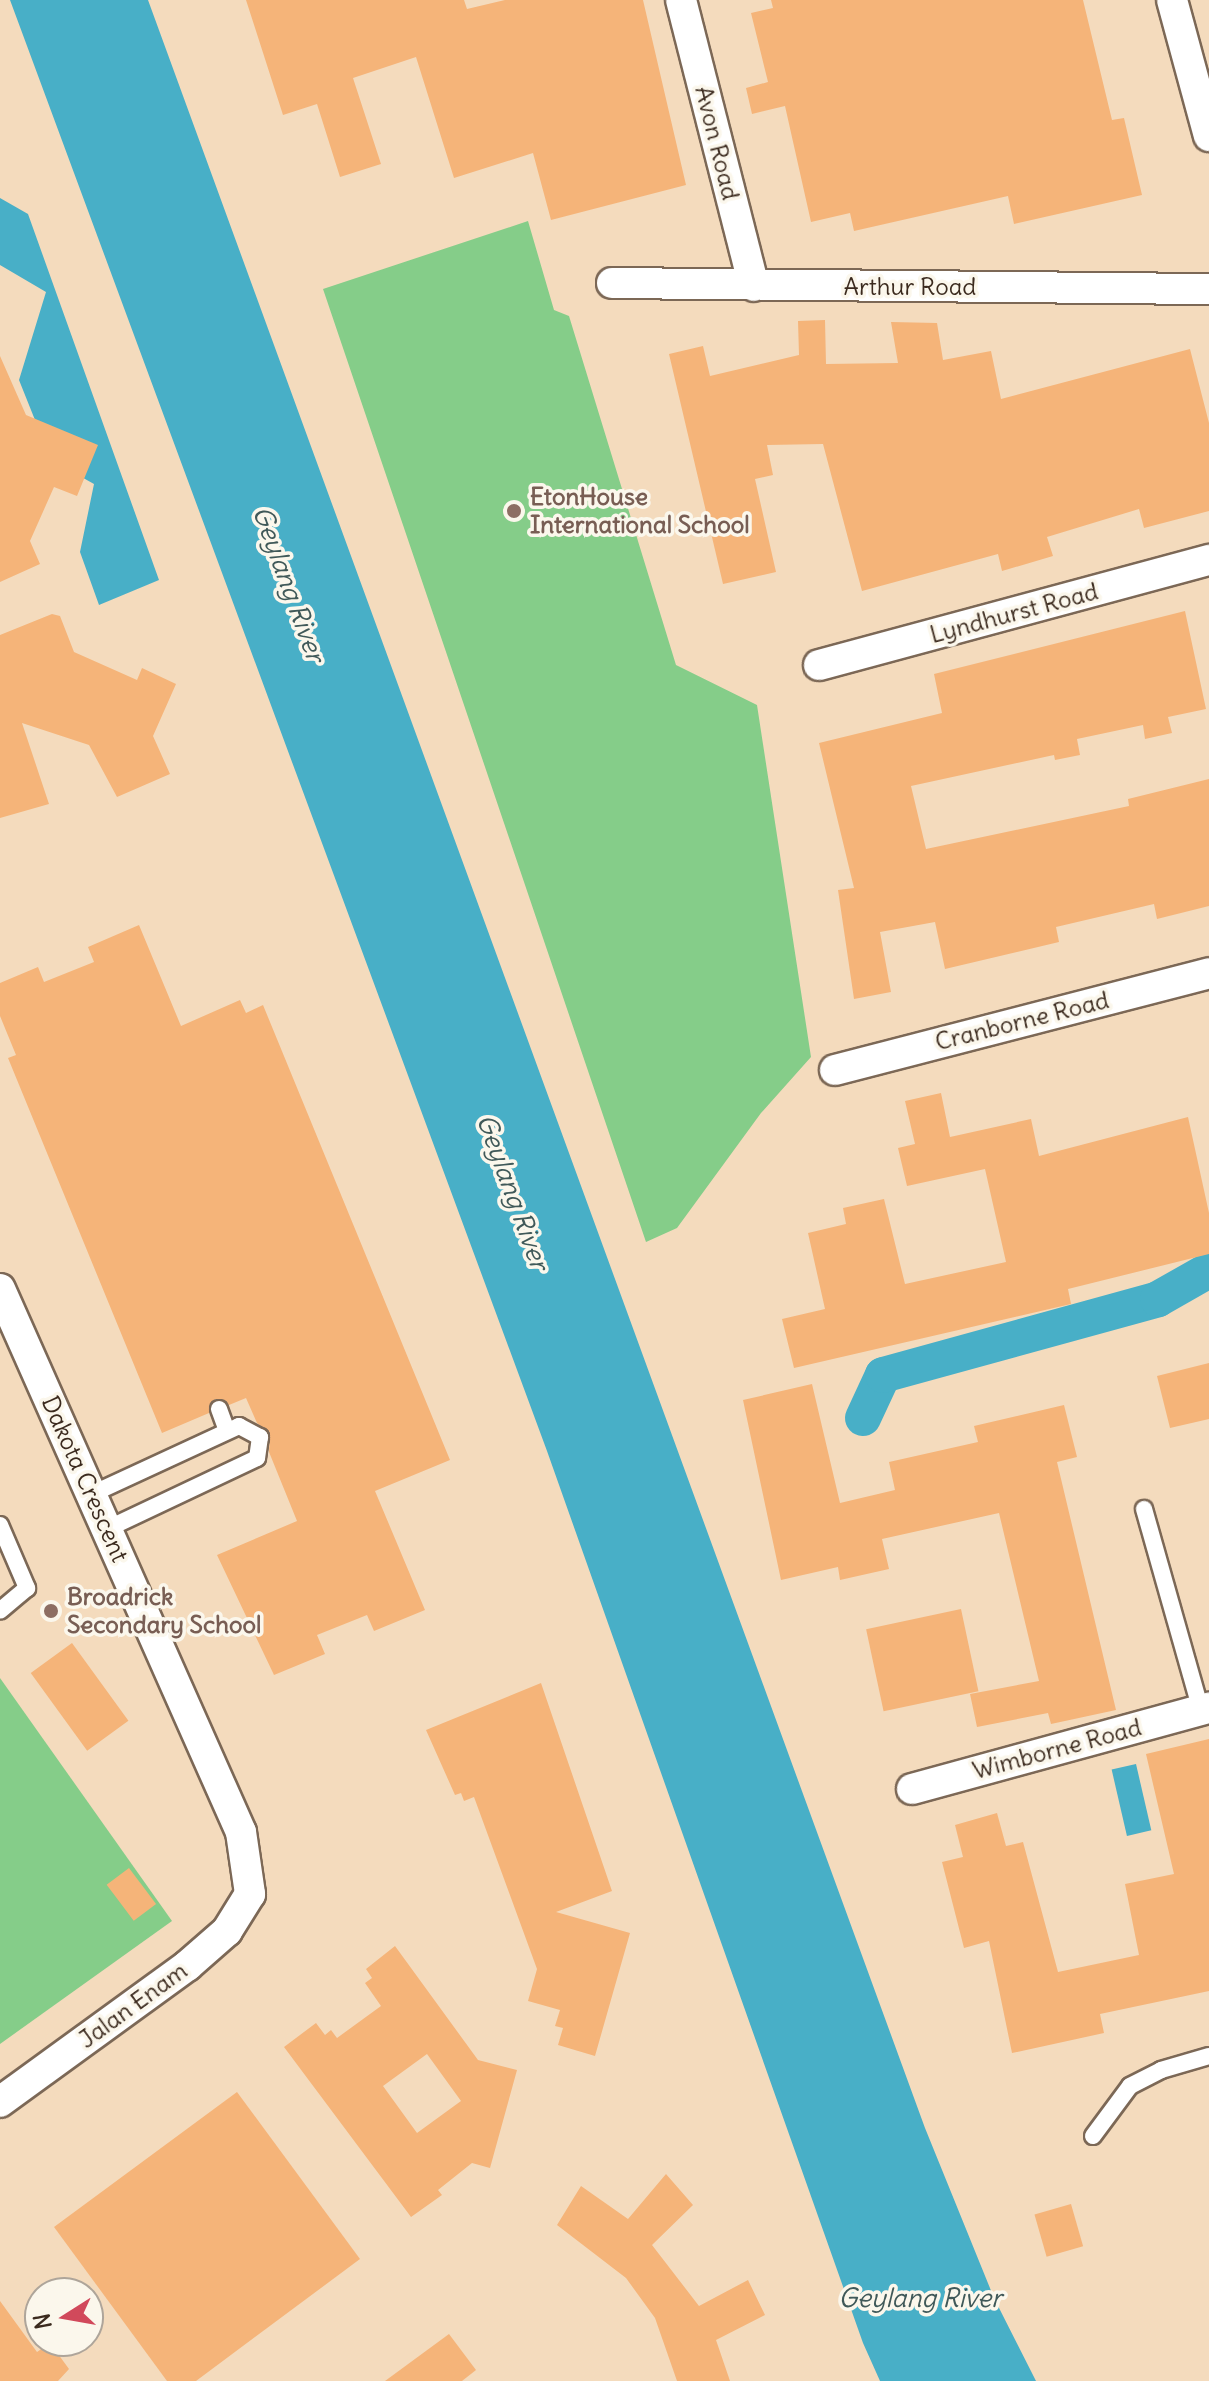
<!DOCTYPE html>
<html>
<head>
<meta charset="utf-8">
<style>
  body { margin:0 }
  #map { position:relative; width:1209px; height:2381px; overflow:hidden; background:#f4dbbd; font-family:Delius,sans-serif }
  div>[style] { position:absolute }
  .green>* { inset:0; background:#85cd89 }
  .water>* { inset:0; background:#48afc7; transform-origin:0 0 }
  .canal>* { height:36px; margin:-18px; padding:0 18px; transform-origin:18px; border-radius:18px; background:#48afc7 }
  .building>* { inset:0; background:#f5b479; transform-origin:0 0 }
  .roads { filter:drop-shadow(2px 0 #7c6856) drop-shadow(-2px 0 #7c6856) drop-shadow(0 2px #7c6856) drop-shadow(0 -2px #7c6856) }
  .service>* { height:16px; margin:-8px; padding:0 8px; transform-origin:8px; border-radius:8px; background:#fff }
  .minor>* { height:30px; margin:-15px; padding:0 15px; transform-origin:15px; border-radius:15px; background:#fff }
  .dots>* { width:22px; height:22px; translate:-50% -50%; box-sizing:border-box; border:4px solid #fbf7ec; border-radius:50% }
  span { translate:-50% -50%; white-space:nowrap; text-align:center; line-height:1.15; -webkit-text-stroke:7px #fbf7ec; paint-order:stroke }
  .street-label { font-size:24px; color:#3b2a1e }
  .education-label { font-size:24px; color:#785e54; font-weight:700 }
  .left { translate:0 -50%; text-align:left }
  .water-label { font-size:26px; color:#405959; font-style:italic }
  .north { position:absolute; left:24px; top:2277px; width:80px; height:80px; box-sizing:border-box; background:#fbf7ec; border:2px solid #aea59a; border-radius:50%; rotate:259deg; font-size:22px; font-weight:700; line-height:32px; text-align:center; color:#3b2a1e }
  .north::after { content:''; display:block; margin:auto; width:28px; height:36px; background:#d1495b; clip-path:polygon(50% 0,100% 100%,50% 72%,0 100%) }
</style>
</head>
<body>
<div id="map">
  <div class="green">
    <div style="clip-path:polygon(528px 221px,554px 310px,569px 316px,676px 665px,757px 705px,811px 1057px,761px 1113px,677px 1228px,646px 1242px,323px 289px)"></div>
    <div style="clip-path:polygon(0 1678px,172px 1921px,0 2044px)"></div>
  </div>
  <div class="water">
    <div style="clip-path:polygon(10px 0,148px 0,925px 2128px,994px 2298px,1036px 2381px,880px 2381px,863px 2343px,547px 1451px)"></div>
    <div style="clip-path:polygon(0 198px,28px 214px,159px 580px,99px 605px,80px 552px,94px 484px,51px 460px,19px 380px,46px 292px,0 265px)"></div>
    <div style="left:1136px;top:1764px;width:68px;height:25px;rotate:77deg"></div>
  </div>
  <div class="canal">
    <div style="left:863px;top:1418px;width:47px;rotate:-65.1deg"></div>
    <div style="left:883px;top:1375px;width:285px;rotate:-15.4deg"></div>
    <div style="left:1158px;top:1299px;width:59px;rotate:-29.6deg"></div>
  </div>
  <div class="building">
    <div style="clip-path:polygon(246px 0,464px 0,467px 9px,505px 0,643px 0,686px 185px,551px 220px,533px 153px,454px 178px,416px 57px,353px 78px,381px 164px,340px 177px,317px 104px,283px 115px)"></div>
    <div style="clip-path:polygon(771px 0,1083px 0,1112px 120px,1124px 118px,1142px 195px,1014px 224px,1008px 196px,854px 231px,850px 213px,811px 222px,785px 106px,752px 114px,746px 88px,768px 82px,751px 13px,773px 8px)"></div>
    <div style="clip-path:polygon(825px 320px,826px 364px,898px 363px,891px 322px,937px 323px,943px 360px,991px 351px,1001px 399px,1190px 349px,1209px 423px,1209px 511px,1144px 528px,1139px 509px,1047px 537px,1053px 556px,1002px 571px,998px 554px,862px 591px,823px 444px,767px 445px,773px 475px,755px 479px,776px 572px,723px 584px,669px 354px,703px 346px,710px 376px,799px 355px,798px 321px)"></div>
    <div style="clip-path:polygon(0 356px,26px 415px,98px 445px,77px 496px,54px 487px,30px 541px,40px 564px,0 582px)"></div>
    <div style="clip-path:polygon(1185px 611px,1206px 709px,1168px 717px,1172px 733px,1145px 739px,1143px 725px,1077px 739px,1080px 755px,1055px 760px,1054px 755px,911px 786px,926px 849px,1129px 806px,1128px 799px,1209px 779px,1209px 906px,1157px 919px,1154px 904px,1056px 927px,1059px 942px,945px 969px,935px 922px,880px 932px,891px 992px,854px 999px,838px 890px,854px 888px,819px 743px,942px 713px,934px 674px)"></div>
    <div style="clip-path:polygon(52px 614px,60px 616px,74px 652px,137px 680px,142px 668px,176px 684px,153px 736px,170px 774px,117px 797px,89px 745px,22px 723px,49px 804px,0 818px,0 635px)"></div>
    <div style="clip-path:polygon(139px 925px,181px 1026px,240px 1000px,246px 1013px,263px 1005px,450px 1460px,375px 1491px,425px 1610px,374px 1631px,367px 1615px,317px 1635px,325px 1654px,274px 1675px,217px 1555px,297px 1521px,269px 1452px,270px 1433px,257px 1423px,246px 1398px,229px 1405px,215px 1399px,209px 1413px,162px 1433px,8px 1058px,16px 1055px,0 1016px,0 983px,38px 967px,44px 982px,94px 962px,88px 947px)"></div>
    <div style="clip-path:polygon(941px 1093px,950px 1137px,1031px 1119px,1039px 1156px,1188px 1117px,1209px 1213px,1209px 1254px,1068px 1289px,1071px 1304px,794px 1368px,782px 1319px,825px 1309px,808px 1233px,846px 1224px,843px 1208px,884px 1199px,905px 1284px,1006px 1262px,985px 1169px,907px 1186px,898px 1148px,915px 1144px,905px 1101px)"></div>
    <div style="clip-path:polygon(1209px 1363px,1209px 1419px,1170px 1428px,1157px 1376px)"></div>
    <div style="clip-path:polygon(812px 1384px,840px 1503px,895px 1490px,889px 1462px,978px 1442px,974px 1426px,1064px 1405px,1077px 1457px,1057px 1462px,1116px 1710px,1051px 1724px,1048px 1713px,977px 1727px,970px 1694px,1039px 1681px,999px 1513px,882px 1539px,889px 1569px,840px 1580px,838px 1567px,781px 1580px,743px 1400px)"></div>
    <div style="left:961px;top:1609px;width:84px;height:97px;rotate:78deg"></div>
    <div style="left:72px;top:1643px;width:96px;height:51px;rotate:54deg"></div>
    <div style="clip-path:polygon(541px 1683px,612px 1891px,556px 1912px,630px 1933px,595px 2056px,558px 2045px,563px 2028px,555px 2026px,560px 2010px,528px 2001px,537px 1969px,474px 1797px,464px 1801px,461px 1793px,455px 1795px,426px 1730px)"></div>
    <div style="clip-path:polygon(1209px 1739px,1209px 1991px,1100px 2014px,1104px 2033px,1012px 2053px,989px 1941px,964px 1948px,942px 1862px,963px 1857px,955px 1825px,997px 1813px,1006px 1846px,1023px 1842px,1058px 1972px,1139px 1955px,1125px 1884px,1174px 1874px,1146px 1754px)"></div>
    <div style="left:129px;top:1868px;width:45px;height:28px;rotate:53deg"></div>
    <div style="clip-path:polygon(evenodd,395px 1946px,478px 2060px,517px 2070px,490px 2168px,472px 2163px,438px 2190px,442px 2195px,411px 2217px,284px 2047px,316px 2023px,325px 2035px,331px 2030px,337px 2038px,381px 2006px,365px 1983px,372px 1978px,366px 1969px,395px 1946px,427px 2054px,461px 2101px,417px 2133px,383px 2086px,427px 2054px)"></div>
    <div style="clip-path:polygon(237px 2092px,360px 2259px,196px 2381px,167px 2381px,54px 2227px)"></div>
    <div style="clip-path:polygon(666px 2174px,693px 2205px,652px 2245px,699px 2306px,748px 2280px,765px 2315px,716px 2340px,730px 2381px,677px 2381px,655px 2318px,626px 2278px,557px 2225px,581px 2186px,628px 2219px)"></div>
    <div style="left:1071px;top:2204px;width:44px;height:38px;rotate:74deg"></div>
    <div style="clip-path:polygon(0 2301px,37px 2352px,50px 2343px,69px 2369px,58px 2381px,0 2381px)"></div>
    <div style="clip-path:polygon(449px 2334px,476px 2370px,462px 2381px,385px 2381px)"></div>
  </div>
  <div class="roads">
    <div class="service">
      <div style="left:219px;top:1409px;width:23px;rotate:70deg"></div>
      <div style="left:92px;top:1494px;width:162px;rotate:-24.8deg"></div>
      <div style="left:239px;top:1426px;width:24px;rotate:28deg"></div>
      <div style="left:260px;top:1437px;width:21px;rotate:98deg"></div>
      <div style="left:257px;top:1458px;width:166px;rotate:154.7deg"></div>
      <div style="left:1144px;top:1509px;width:209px;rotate:74.2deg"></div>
      <div style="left:0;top:1525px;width:69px;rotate:66.8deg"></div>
      <div style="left:27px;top:1588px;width:35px;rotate:140deg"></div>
      <div style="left:1093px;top:2136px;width:62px;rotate:-53.5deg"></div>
      <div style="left:1130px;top:2086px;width:35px;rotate:-27deg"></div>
      <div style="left:1161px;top:2070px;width:50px;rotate:-16.3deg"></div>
    </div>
    <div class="minor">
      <div style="left:681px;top:0;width:295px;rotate:75.7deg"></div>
      <div style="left:1172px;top:0;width:141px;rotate:74.8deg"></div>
      <div style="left:612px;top:283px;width:597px;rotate:0.58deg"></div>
      <div style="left:819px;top:665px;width:404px;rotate:-15.1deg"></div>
      <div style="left:835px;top:1070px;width:386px;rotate:-14.5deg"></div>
      <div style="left:0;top:1289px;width:594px;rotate:66.07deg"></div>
      <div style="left:241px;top:1832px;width:63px;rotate:81.7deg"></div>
      <div style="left:250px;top:1894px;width:44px;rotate:121.9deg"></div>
      <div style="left:227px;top:1931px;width:53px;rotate:138.8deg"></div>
      <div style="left:187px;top:1966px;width:231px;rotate:144deg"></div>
      <div style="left:912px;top:1789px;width:308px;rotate:-15.3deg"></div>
    </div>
  </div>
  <div class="dots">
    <div style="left:514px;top:511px;background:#8d6e63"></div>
    <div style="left:51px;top:1611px;background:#8d6e63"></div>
  </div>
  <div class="street-label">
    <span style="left:717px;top:143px;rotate:76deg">Avon Road</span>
    <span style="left:910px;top:287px">Arthur Road</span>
    <span style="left:1014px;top:613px;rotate:-15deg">Lyndhurst Road</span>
    <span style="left:1022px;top:1021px;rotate:-14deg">Cranborne Road</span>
    <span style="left:85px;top:1479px;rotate:66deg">Dakota Crescent</span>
    <span style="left:1057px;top:1749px;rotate:-15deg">Wimborne Road</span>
    <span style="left:133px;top:2005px;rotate:-36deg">Jalan Enam</span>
  </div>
  <div class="education-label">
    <span class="left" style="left:530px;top:511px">EtonHouse<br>International School</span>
    <span class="left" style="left:67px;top:1611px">Broadrick<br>Secondary School</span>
  </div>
  <div class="water-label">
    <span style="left:289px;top:584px;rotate:70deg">Geylang River</span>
    <span style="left:513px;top:1192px;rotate:70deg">Geylang River</span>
    <span style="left:920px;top:2298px">Geylang River</span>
  </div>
  <div class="north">N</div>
</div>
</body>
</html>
